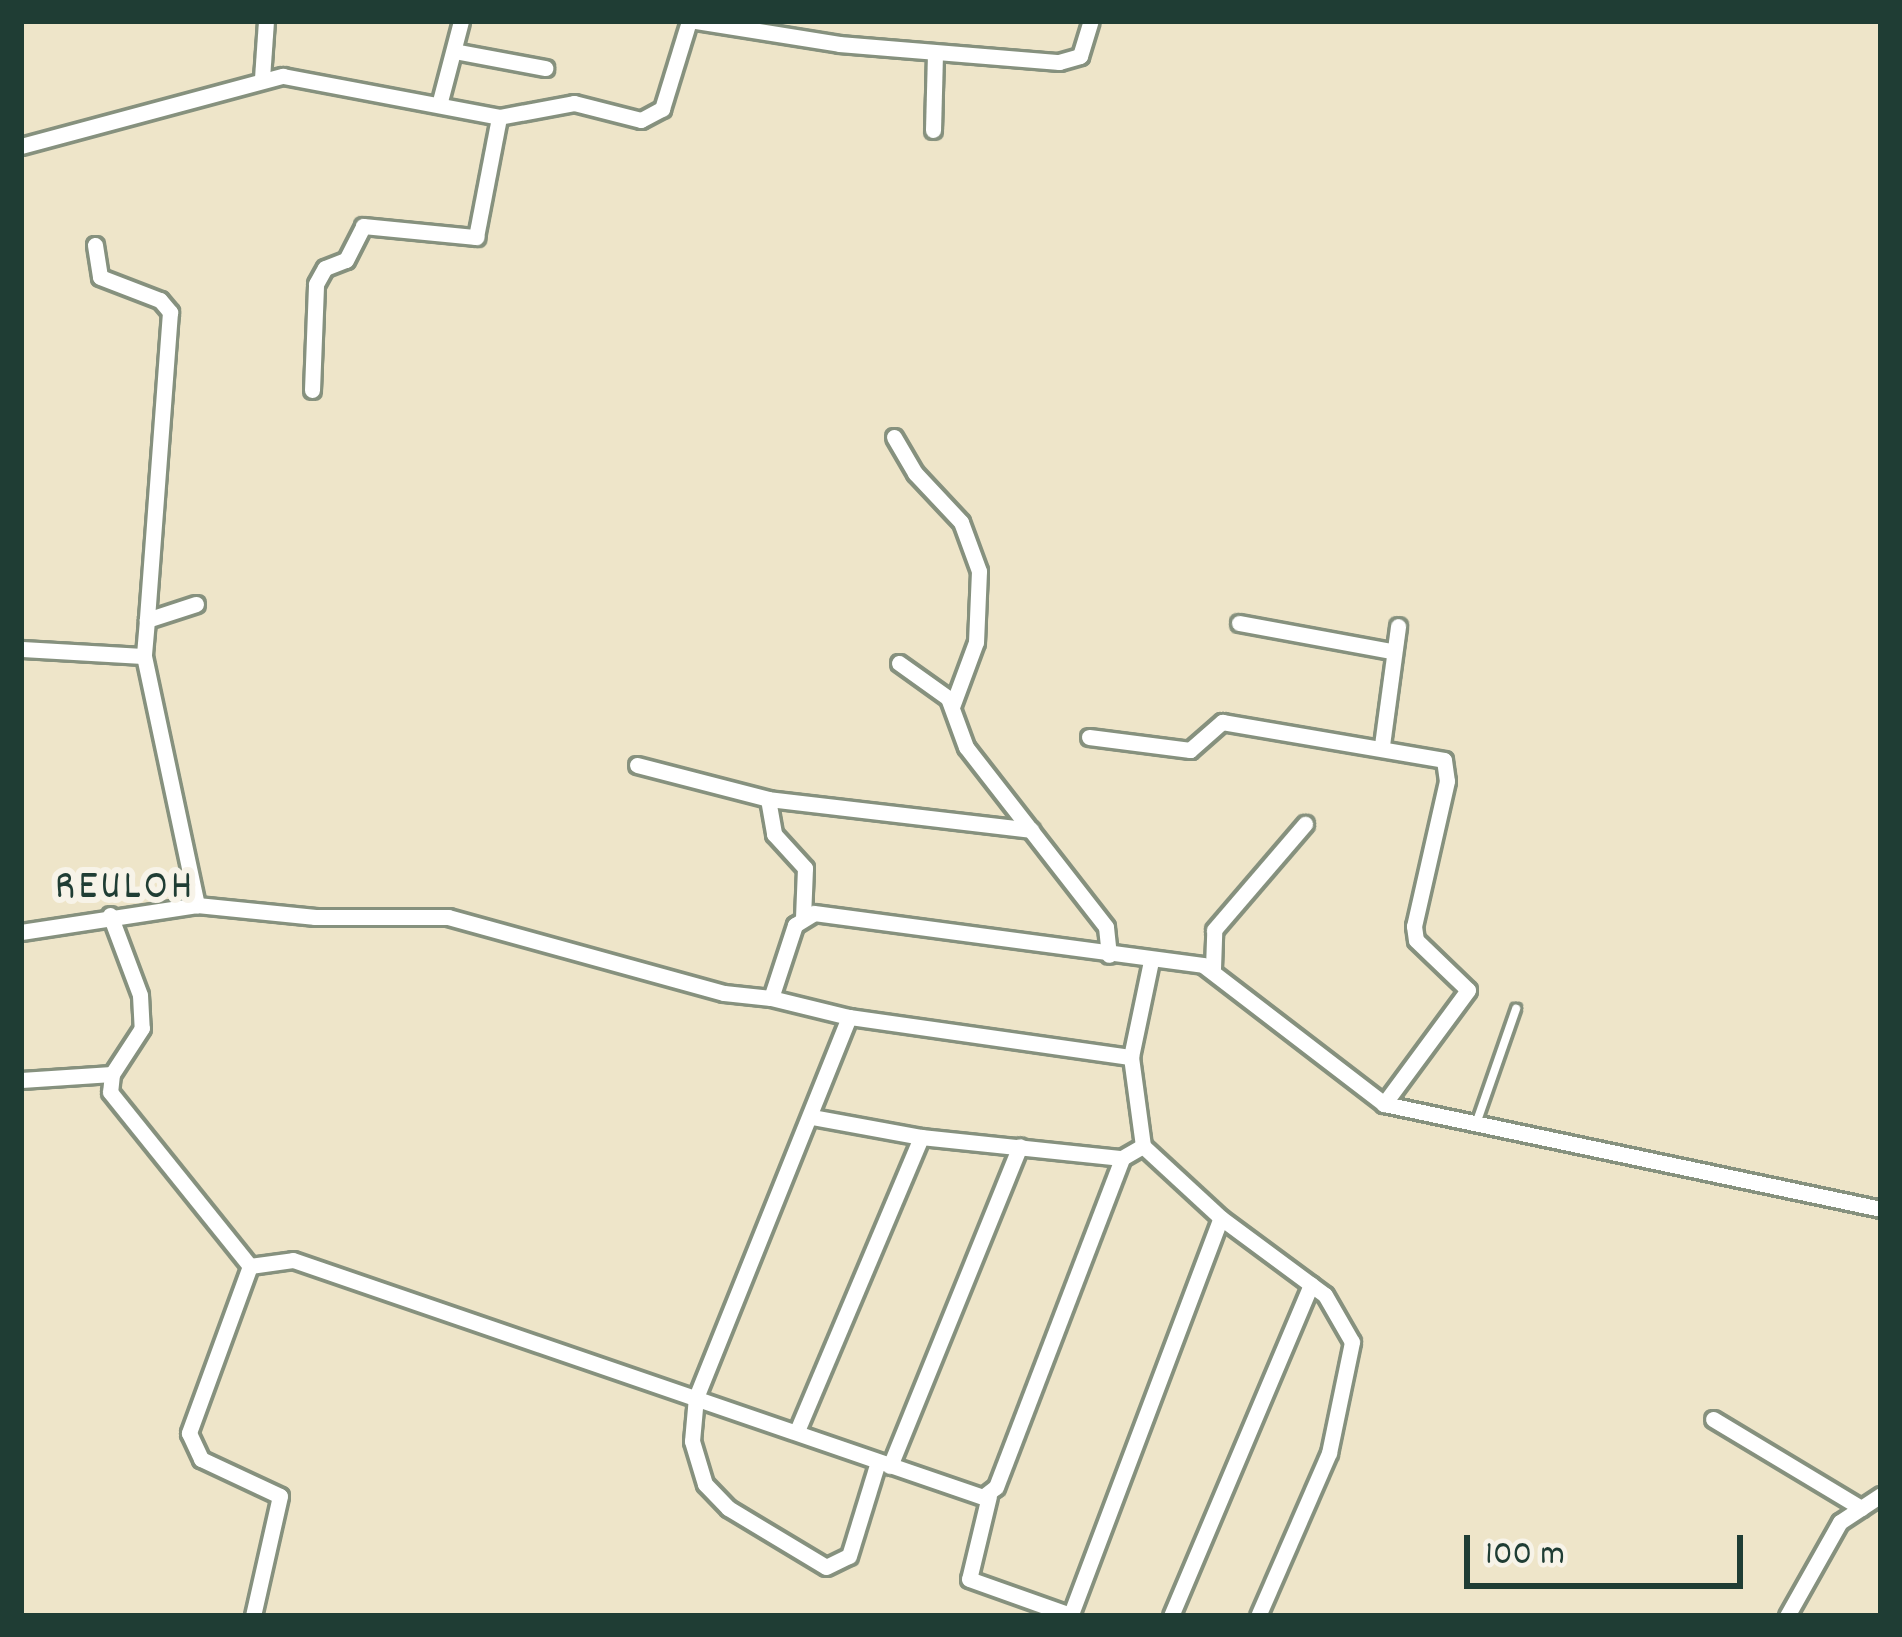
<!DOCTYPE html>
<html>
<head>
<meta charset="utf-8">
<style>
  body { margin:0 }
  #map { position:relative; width:1902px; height:1637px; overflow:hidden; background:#eee5c9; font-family:Dekko,sans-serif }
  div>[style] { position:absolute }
  .roads { filter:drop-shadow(3px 0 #86917e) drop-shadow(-3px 0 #86917e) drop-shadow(0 3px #86917e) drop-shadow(0 -3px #86917e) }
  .lane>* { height:8px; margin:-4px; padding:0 4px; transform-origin:4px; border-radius:4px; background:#fff }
  .street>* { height:15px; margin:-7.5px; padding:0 7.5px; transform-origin:7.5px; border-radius:7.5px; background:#fff }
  span { translate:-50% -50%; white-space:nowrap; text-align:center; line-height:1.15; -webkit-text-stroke:12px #f7f3e8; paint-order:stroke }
  .quarter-label { font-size:42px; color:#1f3d34; letter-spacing:3px }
  .frame { position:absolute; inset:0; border:24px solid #1f3d34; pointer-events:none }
  .scale { position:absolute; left:1464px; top:1535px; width:279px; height:54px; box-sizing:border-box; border:6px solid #1f3d34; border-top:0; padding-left:15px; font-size:36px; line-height:42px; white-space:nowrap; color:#1f3d34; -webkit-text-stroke:9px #f7f3e8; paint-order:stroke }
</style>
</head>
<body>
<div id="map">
  <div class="roads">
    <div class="lane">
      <div style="left:1477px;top:1121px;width:119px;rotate:-70.8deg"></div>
    </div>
    <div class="street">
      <div style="left:696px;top:21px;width:145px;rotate:9.1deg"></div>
      <div style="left:839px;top:44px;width:221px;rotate:4.7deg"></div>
      <div style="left:1059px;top:62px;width:22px;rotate:-16deg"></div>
      <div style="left:1080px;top:56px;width:37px;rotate:-73deg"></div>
      <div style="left:454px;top:51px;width:93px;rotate:10.6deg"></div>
      <div style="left:262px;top:78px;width:57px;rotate:-86deg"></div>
      <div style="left:439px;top:105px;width:87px;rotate:-75.3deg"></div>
      <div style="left:933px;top:130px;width:75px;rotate:-88.5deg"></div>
      <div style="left:21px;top:146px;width:271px;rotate:-15deg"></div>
      <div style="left:283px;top:76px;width:220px;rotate:10.7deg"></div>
      <div style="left:499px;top:117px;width:76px;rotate:-10.6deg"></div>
      <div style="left:574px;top:103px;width:69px;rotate:14.2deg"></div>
      <div style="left:641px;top:120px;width:24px;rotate:-28deg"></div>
      <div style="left:662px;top:109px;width:92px;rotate:-72.9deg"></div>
      <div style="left:95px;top:245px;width:32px;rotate:81deg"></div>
      <div style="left:100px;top:277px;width:64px;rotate:21deg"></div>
      <div style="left:160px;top:300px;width:16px;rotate:50deg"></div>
      <div style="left:170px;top:312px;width:309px;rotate:94.3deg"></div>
      <div style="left:312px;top:390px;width:106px;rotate:-87.8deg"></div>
      <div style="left:316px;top:284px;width:18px;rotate:-61deg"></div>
      <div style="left:325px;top:268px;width:22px;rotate:-21deg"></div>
      <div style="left:346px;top:260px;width:38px;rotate:-63deg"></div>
      <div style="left:363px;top:226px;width:114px;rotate:5.6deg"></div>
      <div style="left:476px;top:237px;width:122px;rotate:-79.1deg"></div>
      <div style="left:894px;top:437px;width:42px;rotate:59.7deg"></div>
      <div style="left:915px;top:473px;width:67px;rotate:46.8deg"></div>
      <div style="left:961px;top:522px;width:52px;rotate:69.8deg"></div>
      <div style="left:979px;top:571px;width:71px;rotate:92.4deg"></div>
      <div style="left:976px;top:642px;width:69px;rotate:110.3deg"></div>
      <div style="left:196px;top:604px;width:52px;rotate:161.9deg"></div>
      <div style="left:147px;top:620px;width:36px;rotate:95deg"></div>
      <div style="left:144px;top:656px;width:255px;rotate:78deg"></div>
      <div style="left:1239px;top:623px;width:156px;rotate:10.4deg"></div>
      <div style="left:21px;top:649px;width:123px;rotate:3.3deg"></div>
      <div style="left:899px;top:663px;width:60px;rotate:35.5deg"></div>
      <div style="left:948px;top:698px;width:52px;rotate:69.8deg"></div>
      <div style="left:966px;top:747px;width:228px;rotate:52.1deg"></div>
      <div style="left:1106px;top:927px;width:28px;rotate:84deg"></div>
      <div style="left:1089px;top:737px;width:102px;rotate:7.3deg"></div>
      <div style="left:1190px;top:750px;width:43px;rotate:-41.2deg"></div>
      <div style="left:1222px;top:722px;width:225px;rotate:9.7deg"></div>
      <div style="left:1444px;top:760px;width:21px;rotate:82deg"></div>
      <div style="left:1447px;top:781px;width:149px;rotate:102.8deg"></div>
      <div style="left:1414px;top:926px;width:14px;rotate:82deg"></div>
      <div style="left:1416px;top:940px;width:72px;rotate:43.9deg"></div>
      <div style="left:1468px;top:990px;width:142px;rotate:126.4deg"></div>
      <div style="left:1382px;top:745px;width:120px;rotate:-82.3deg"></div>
      <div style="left:637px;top:765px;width:135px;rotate:14.5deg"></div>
      <div style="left:768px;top:799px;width:36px;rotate:80deg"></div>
      <div style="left:774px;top:834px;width:46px;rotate:47.6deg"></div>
      <div style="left:805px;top:868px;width:50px;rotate:92.3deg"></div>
      <div style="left:768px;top:799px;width:265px;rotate:6.7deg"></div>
      <div style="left:110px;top:915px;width:85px;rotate:69.4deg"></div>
      <div style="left:140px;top:995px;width:33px;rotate:87deg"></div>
      <div style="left:142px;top:1028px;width:55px;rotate:123.1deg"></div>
      <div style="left:112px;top:1074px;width:18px;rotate:96deg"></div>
      <div style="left:110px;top:1092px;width:223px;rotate:51.2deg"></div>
      <div style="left:250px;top:1266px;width:178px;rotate:110.1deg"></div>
      <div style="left:189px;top:1433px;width:29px;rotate:65deg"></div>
      <div style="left:201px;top:1459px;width:87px;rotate:25.1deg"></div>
      <div style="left:280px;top:1496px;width:123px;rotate:102.7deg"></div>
      <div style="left:21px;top:932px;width:178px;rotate:-8.7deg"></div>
      <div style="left:197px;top:905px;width:119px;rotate:5.8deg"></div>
      <div style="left:315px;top:917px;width:133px"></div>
      <div style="left:448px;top:917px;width:286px;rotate:15.4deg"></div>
      <div style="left:724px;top:993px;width:47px;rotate:6.1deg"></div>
      <div style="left:771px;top:998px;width:77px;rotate:-71.8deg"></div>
      <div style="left:795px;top:925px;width:22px;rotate:-32deg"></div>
      <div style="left:814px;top:913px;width:392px;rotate:7.6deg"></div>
      <div style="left:1203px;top:965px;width:228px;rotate:37.5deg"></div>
      <div style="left:1384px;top:1104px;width:508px;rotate:11.93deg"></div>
      <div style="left:1151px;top:961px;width:98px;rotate:101.8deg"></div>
      <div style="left:1131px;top:1057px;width:90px;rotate:82.3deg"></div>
      <div style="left:1143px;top:1146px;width:106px;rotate:42.7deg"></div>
      <div style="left:1221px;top:1218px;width:129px;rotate:36.5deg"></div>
      <div style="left:1325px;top:1295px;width:54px;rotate:60.1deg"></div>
      <div style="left:1352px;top:1342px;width:113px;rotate:101.7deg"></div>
      <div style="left:1329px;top:1453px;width:178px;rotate:113.5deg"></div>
      <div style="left:1213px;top:968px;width:38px;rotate:-88deg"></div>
      <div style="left:1214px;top:930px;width:140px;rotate:-49.4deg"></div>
      <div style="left:771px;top:998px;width:80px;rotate:13.7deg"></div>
      <div style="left:849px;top:1017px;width:285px;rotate:8.1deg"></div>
      <div style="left:849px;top:1017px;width:410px;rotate:111.9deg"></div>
      <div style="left:696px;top:1397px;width:44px;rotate:95.2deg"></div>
      <div style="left:692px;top:1441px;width:45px;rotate:73.2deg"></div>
      <div style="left:705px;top:1484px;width:33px;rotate:46deg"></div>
      <div style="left:728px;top:1508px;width:114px;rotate:31deg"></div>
      <div style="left:826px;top:1567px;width:25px;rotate:-26deg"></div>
      <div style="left:849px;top:1556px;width:98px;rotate:-72.9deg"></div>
      <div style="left:21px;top:1080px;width:91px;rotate:-3.8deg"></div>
      <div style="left:812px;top:1117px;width:111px;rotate:10.4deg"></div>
      <div style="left:250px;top:1266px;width:43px;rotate:-7.9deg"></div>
      <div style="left:293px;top:1260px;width:730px;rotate:18.96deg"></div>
      <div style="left:983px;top:1497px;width:16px;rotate:-38deg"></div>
      <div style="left:996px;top:1487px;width:352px;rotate:-69deg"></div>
      <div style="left:1713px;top:1419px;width:173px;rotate:31deg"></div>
      <div style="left:797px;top:1431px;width:319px;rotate:-67.1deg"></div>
      <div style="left:921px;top:1137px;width:202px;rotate:6deg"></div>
      <div style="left:1122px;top:1158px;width:24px;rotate:-30deg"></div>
      <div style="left:890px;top:1466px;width:345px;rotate:-67.9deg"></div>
      <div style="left:989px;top:1496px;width:85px;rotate:103.5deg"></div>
      <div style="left:969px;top:1579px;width:110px;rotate:19.6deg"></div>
      <div style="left:1071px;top:1614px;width:423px;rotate:-69.3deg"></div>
      <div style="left:1171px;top:1616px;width:360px;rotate:-67.1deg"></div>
      <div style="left:1787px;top:1616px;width:108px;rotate:-60.6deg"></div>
      <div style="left:1840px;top:1522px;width:49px;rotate:-33.4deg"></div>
    </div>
  </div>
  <div class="quarter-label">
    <span style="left:125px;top:889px">REULOH</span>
  </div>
  <div class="frame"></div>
  <div class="scale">100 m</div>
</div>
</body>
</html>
